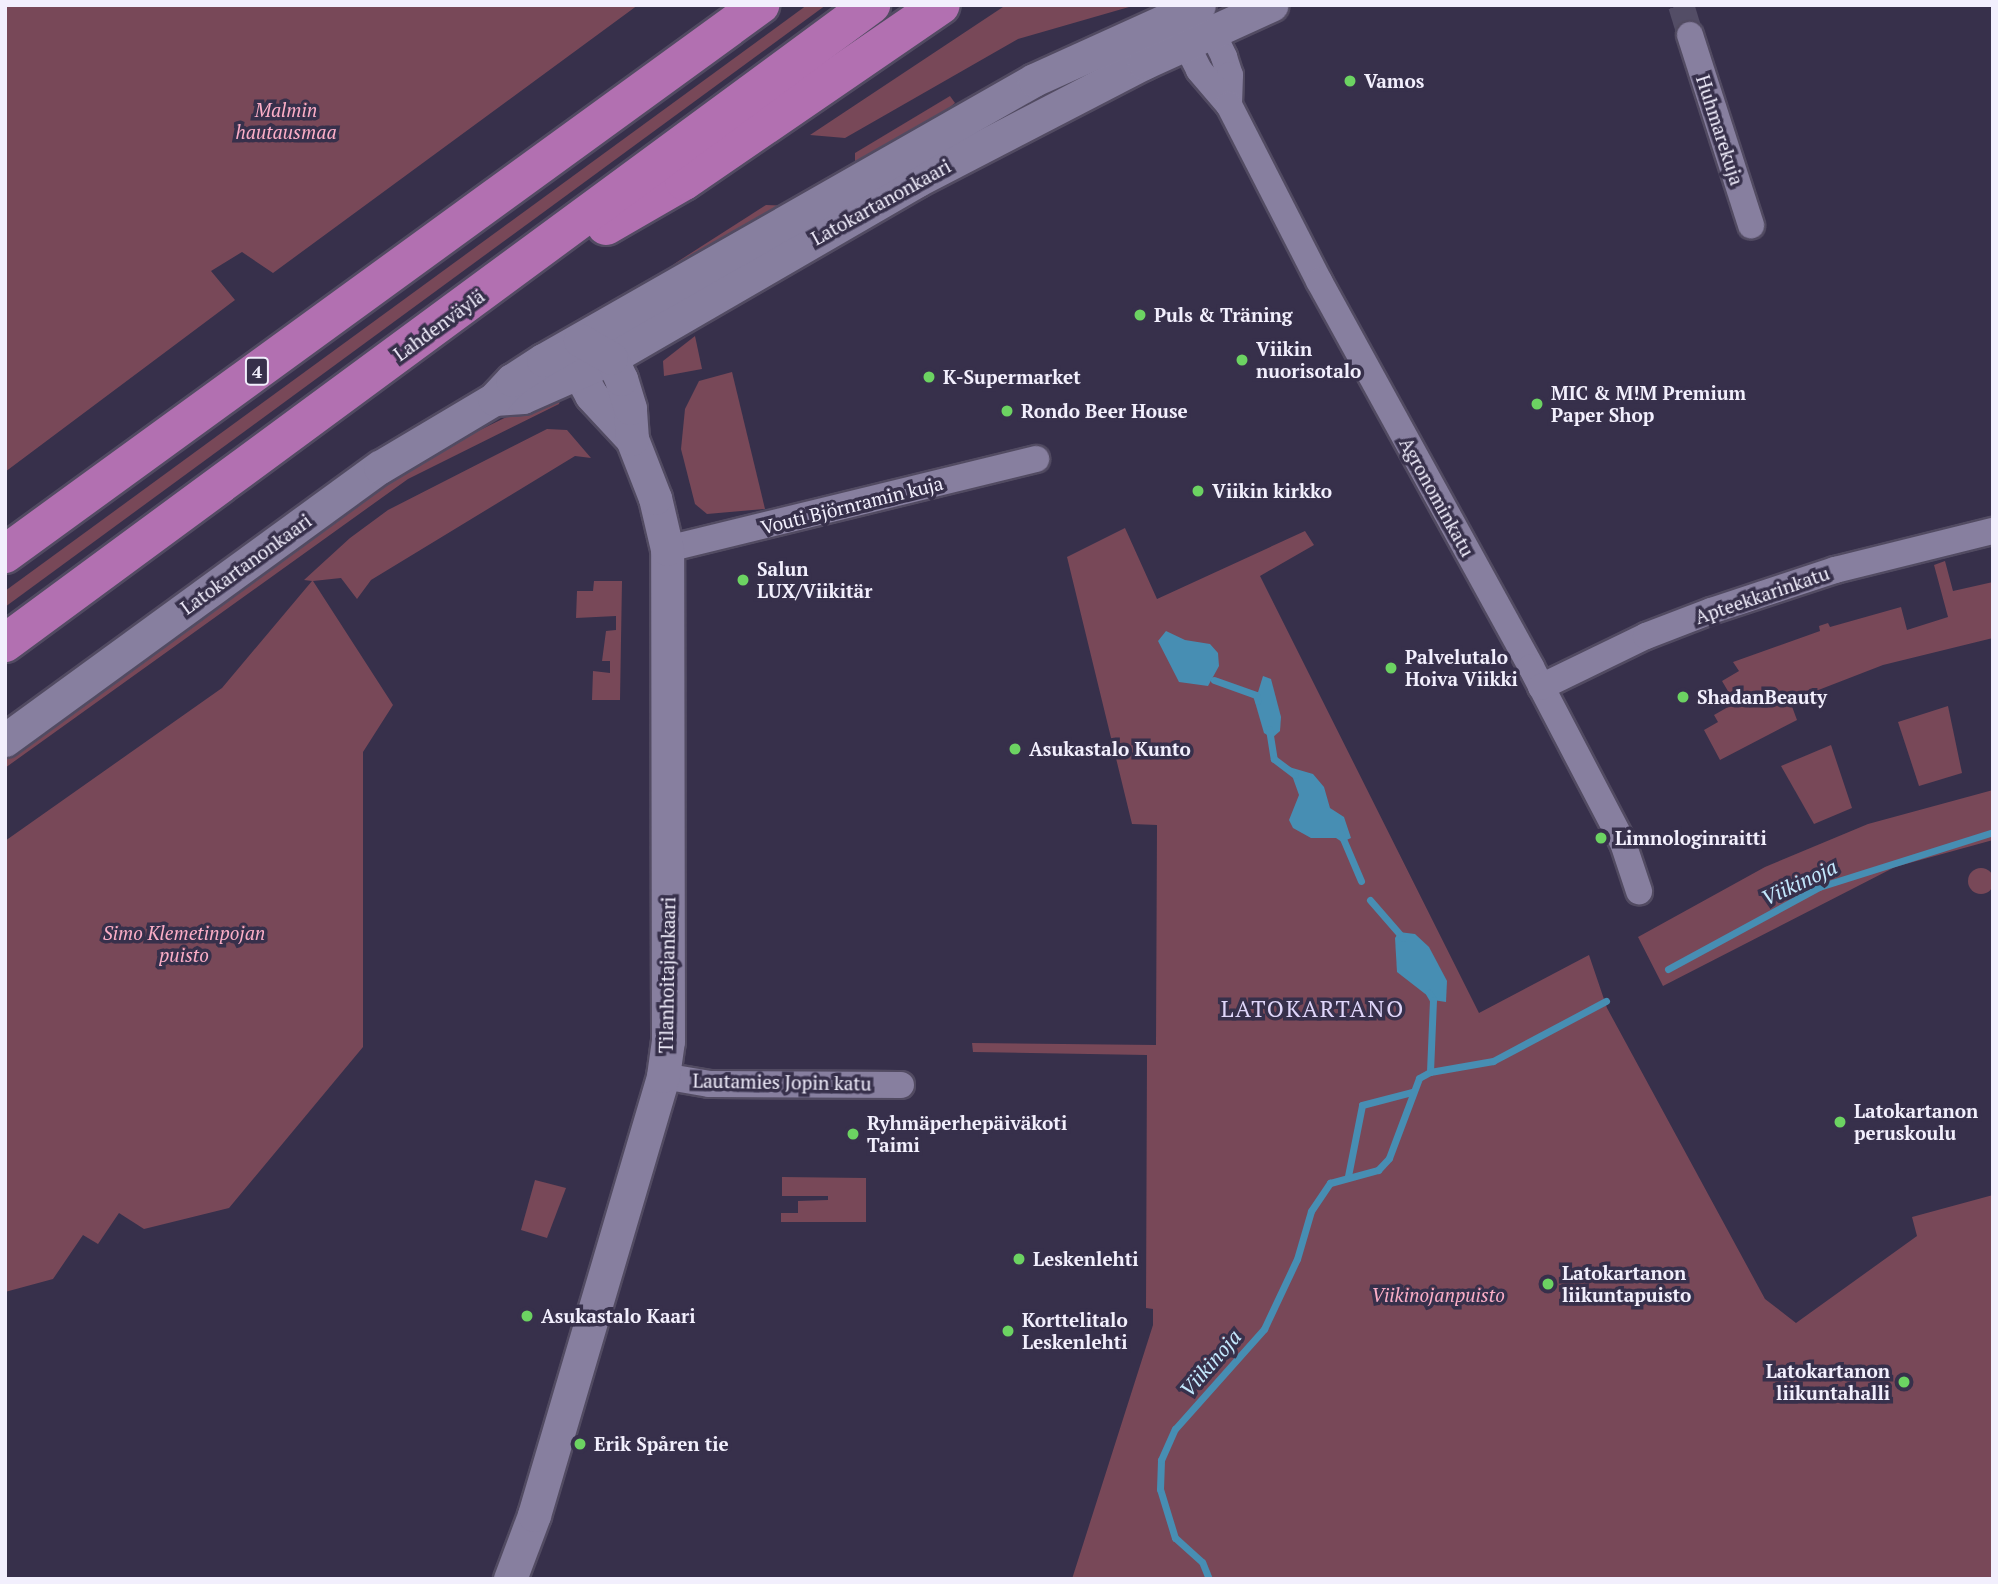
<!DOCTYPE html>
<html>
<head>
<meta charset="utf-8">
<style>
  body { margin:0 }
  #map { position:relative; width:1998px; height:1584px; overflow:hidden; background:#37304b; font-family:"PT Serif",serif }
  div>[style] { position:absolute }
  .green>* { inset:0; background:#784858 }
  .round { border-radius:50% }
  .water>* { inset:0; background:#478eb3 }
  .stream>* { height:7px; margin:-3.5px; padding:0 3.5px; transform-origin:3.5px; border-radius:3.5px; background:#478eb3 }
  .minor-tunnel>* { height:26px; margin-top:-13px; transform-origin:0; background:repeating-linear-gradient(90deg,#534d66 0 26px,transparent 0 39px) }
  .roads { filter:drop-shadow(2px 0 #524b62) drop-shadow(-2px 0 #524b62) drop-shadow(0 2px #524b62) drop-shadow(0 -2px #524b62) }
  .minor>* { height:26px; margin:-13px; padding:0 13px; transform-origin:13px; border-radius:13px; background:#877f9f }
  .tertiary>* { height:33px; margin:-16.5px; padding:0 16.5px; transform-origin:16.5px; border-radius:16.5px; background:#877f9f }
  .motorway>* { height:38px; margin:-19px; padding:0 19px; transform-origin:19px; border-radius:19px; background:#b270b1 }
  .dots>* { width:19px; height:19px; translate:-50% -50%; box-sizing:border-box; border:4px solid #37304b; border-radius:50% }
  span { translate:-50% -50%; white-space:nowrap; text-align:center; line-height:1.15; -webkit-text-stroke:7px #37304b; paint-order:stroke }
  .shield-label span { padding:2px 5px; background:#37304b; border:2px solid; border-radius:5px; -webkit-text-stroke-width:0 }
  .shield-label { font-size:18px; color:#f2effd; font-weight:700 }
  .poi-label { font-size:19px; color:#f2effd; font-weight:700 }
  .left { translate:0 -50%; text-align:left }
  .right { translate:-100% -50%; text-align:right }
  .park-label { font-size:19px; color:#fcaec7; font-style:italic }
  .street-label { font-size:19px; color:#f2effd }
  .water-label { font-size:21px; color:#c3e8fd; font-style:italic }
  .quarter-label { font-size:23px; color:#dfd6fa; letter-spacing:2px }
  .frame { position:absolute; inset:0; border:7px solid #f2effd; pointer-events:none }
</style>
</head>
<body>
<div id="map">
  <div class="green">
    <div style="clip-path:polygon(5px 5px,638px 5px,273px 273px,242px 252px,211px 271px,235px 300px,5px 472px)"></div>
    <div style="clip-path:polygon(807px 5px,826px 5px,5px 607px,5px 591px)"></div>
    <div style="clip-path:polygon(1006px 5px,1136px 5px,1018px 39px,845px 138px,810px 135px)"></div>
    <div style="clip-path:polygon(950px 96px,955px 103px,918px 133px,855px 171px,855px 153px)"></div>
    <div style="clip-path:polygon(766px 205px,794px 206px,634px 293px,677px 262px)"></div>
    <div style="clip-path:polygon(695px 336px,702px 369px,664px 376px,663px 361px)"></div>
    <div style="clip-path:polygon(732px 372px,765px 509px,707px 514px,695px 504px,681px 449px,685px 409px,699px 381px)"></div>
    <div style="clip-path:polygon(561px 397px,559px 404px,408px 479px,5px 768px,5px 756px,275px 558px,425px 457px,539px 401px)"></div>
    <div style="clip-path:polygon(547px 429px,567px 430px,591px 458px,575px 456px,371px 580px,357px 599px,341px 578px,313px 581px,393px 705px,363px 752px,363px 1047px,229px 1208px,144px 1229px,119px 1213px,98px 1244px,83px 1235px,53px 1279px,5px 1292px,5px 841px,222px 688px,312px 581px,304px 580px,350px 538px,388px 510px)"></div>
    <div style="clip-path:polygon(1125px 528px,1157px 599px,1305px 531px,1314px 545px,1260px 576px,1479px 1013px,1589px 955px,1607px 1008px,1765px 1299px,1796px 1323px,1917px 1236px,1912px 1217px,1993px 1195px,1993px 1579px,1072px 1579px,1153px 1325px,1153px 1309px,1146px 1308px,1147px 1055px,973px 1052px,972px 1043px,1156px 1045px,1157px 825px,1132px 824px,1067px 557px)"></div>
    <div style="clip-path:polygon(1945px 561px,1953px 591px,1993px 582px,1993px 638px,1883px 665px,1790px 701px,1797px 720px,1720px 760px,1704px 730px,1718px 722px,1714px 715px,1735px 703px,1722px 681px,1739px 671px,1733px 662px,1820px 631px,1819px 626px,1828px 623px,1830px 627px,1901px 607px,1907px 630px,1948px 617px,1934px 565px)"></div>
    <div style="clip-path:polygon(594px 581px,622px 581px,620px 700px,592px 700px,593px 671px,610px 673px,610px 661px,602px 661px,606px 631px,616px 630px,616px 616px,576px 618px,577px 591px,593px 591px)"></div>
    <div style="clip-path:polygon(1948px 706px,1962px 773px,1919px 786px,1898px 722px)"></div>
    <div style="clip-path:polygon(1831px 745px,1852px 808px,1814px 824px,1781px 766px)"></div>
    <div style="clip-path:polygon(1993px 790px,1993px 840px,1895px 867px,1663px 986px,1638px 937px,1765px 867px,1868px 824px)"></div>
    <div class="round" style="left:1968px;top:868px;width:26px;height:26px"></div>
    <div style="clip-path:polygon(782px 1177px,866px 1178px,866px 1222px,781px 1222px,781px 1213px,798px 1213px,798px 1201px,828px 1200px,828px 1196px,782px 1196px)"></div>
    <div style="clip-path:polygon(535px 1180px,566px 1188px,547px 1238px,521px 1230px)"></div>
  </div>
  <div class="water">
    <div style="clip-path:polygon(1166px 631px,1185px 640px,1210px 644px,1218px 653px,1219px 666px,1208px 686px,1179px 682px,1158px 641px)"></div>
    <div style="clip-path:polygon(1263px 676px,1271px 679px,1281px 717px,1280px 731px,1272px 738px,1264px 733px,1255px 702px)"></div>
    <div style="clip-path:polygon(1289px 767px,1313px 774px,1324px 787px,1330px 808px,1344px 817px,1351px 838px,1342px 842px,1336px 838px,1311px 838px,1293px 828px,1289px 820px,1299px 795px)"></div>
    <div style="clip-path:polygon(1399px 932px,1415px 934px,1429px 947px,1447px 981px,1446px 1002px,1433px 1000px,1397px 972px,1395px 938px)"></div>
  </div>
  <div class="stream">
    <div style="left:1214px;top:680px;width:45px;rotate:19.7deg"></div>
    <div style="left:1256px;top:695px;width:6px;rotate:72deg"></div>
    <div style="left:1269px;top:729px;width:30px;rotate:81deg"></div>
    <div style="left:1274px;top:759px;width:26px;rotate:37deg"></div>
    <div style="left:1341px;top:834px;width:51px;rotate:66.9deg"></div>
    <div style="left:1370px;top:900px;width:50px;rotate:49deg"></div>
    <div style="left:1668px;top:969px;width:172px;rotate:-28.5deg"></div>
    <div style="left:1819px;top:887px;width:182px;rotate:-17.5deg"></div>
    <div style="left:1429px;top:993px;width:8px;rotate:60deg"></div>
    <div style="left:1433px;top:1000px;width:72px;rotate:92.4deg"></div>
    <div style="left:1348px;top:1176px;width:72px;rotate:-78.8deg"></div>
    <div style="left:1362px;top:1105px;width:52px;rotate:-14.6deg"></div>
    <div style="left:1209px;top:1579px;width:18px;rotate:-112deg"></div>
    <div style="left:1202px;top:1562px;width:36px;rotate:-138deg"></div>
    <div style="left:1175px;top:1538px;width:51px;rotate:-107deg"></div>
    <div style="left:1160px;top:1489px;width:29px;rotate:-88deg"></div>
    <div style="left:1161px;top:1460px;width:34px;rotate:-66deg"></div>
    <div style="left:1175px;top:1429px;width:134px;rotate:-48.3deg"></div>
    <div style="left:1264px;top:1329px;width:77px;rotate:-64.8deg"></div>
    <div style="left:1297px;top:1259px;width:50px;rotate:-73.7deg"></div>
    <div style="left:1311px;top:1211px;width:34px;rotate:-56deg"></div>
    <div style="left:1330px;top:1183px;width:50px;rotate:-15.2deg"></div>
    <div style="left:1378px;top:1170px;width:16px;rotate:-47deg"></div>
    <div style="left:1389px;top:1158px;width:85px;rotate:-69.4deg"></div>
    <div style="left:1419px;top:1078px;width:13px;rotate:-29deg"></div>
    <div style="left:1430px;top:1072px;width:64px;rotate:-9.9deg"></div>
    <div style="left:1493px;top:1061px;width:128px;rotate:-28deg"></div>
  </div>
  <div class="minor-tunnel">
    <div style="left:1681px;top:5px;width:31px;rotate:73deg"></div>
  </div>
  <div class="roads">
    <div class="minor">
      <div style="left:1200px;top:20px;width:17px;rotate:45deg"></div>
      <div style="left:1212px;top:32px;width:28px;rotate:64deg"></div>
      <div style="left:1224px;top:57px;width:19px;rotate:72deg"></div>
      <div style="left:1230px;top:75px;width:30px;rotate:92deg"></div>
      <div style="left:1187px;top:25px;width:19px;rotate:93deg"></div>
      <div style="left:1186px;top:44px;width:29px;rotate:63deg"></div>
      <div style="left:1199px;top:70px;width:46px;rotate:49.4deg"></div>
      <div style="left:1229px;top:105px;width:198px;rotate:62.9deg"></div>
      <div style="left:1319px;top:281px;width:440px;rotate:61.2deg"></div>
      <div style="left:1531px;top:667px;width:199px;rotate:62.4deg"></div>
      <div style="left:1623px;top:843px;width:51px;rotate:71.6deg"></div>
      <div style="left:1690px;top:35px;width:200px;rotate:72.2deg"></div>
      <div style="left:667px;top:549px;width:380px;rotate:-13.7deg"></div>
      <div style="left:1541px;top:687px;width:117px;rotate:-25.9deg"></div>
      <div style="left:1646px;top:636px;width:70px;rotate:-21deg"></div>
      <div style="left:1711px;top:611px;width:131px;rotate:-18.3deg"></div>
      <div style="left:1835px;top:570px;width:163px;rotate:-13.9deg"></div>
      <div style="left:663px;top:1076px;width:48px;rotate:9.7deg"></div>
      <div style="left:710px;top:1084px;width:191px;rotate:0.3deg"></div>
    </div>
    <div class="tertiary">
      <div style="left:579px;top:353px;width:20px;rotate:90deg"></div>
      <div style="left:579px;top:373px;width:25px;rotate:61deg"></div>
      <div style="left:591px;top:395px;width:60px;rotate:47deg"></div>
      <div style="left:494px;top:399px;width:29px;rotate:-4deg"></div>
      <div style="left:523px;top:397px;width:96px;rotate:-23.9deg"></div>
      <div style="left:611px;top:358px;width:353px;rotate:-30.1deg"></div>
      <div style="left:916px;top:181px;width:257px;rotate:-27.4deg"></div>
      <div style="left:1144px;top:63px;width:140px;rotate:-24.5deg"></div>
      <div style="left:5px;top:740px;width:464px;rotate:-36.1deg"></div>
      <div style="left:380px;top:467px;width:133px;rotate:-30.8deg"></div>
      <div style="left:494px;top:399px;width:26px;rotate:-47deg"></div>
      <div style="left:512px;top:380px;width:37px;rotate:-33deg"></div>
      <div style="left:543px;top:360px;width:565px;rotate:-29.69deg"></div>
      <div style="left:1034px;top:80px;width:181px;rotate:-24.4deg"></div>
      <div style="left:510px;top:1579px;width:68px;rotate:-69.4deg"></div>
      <div style="left:534px;top:1515px;width:458px;rotate:-73.6deg"></div>
      <div style="left:663px;top:1076px;width:35px;rotate:-82deg"></div>
      <div style="left:668px;top:1041px;width:492px;rotate:-90.1deg"></div>
      <div style="left:667px;top:549px;width:52px;rotate:-103.2deg"></div>
      <div style="left:655px;top:498px;width:63px;rotate:-111.3deg"></div>
      <div style="left:632px;top:439px;width:31px;rotate:-94deg"></div>
      <div style="left:630px;top:408px;width:30px;rotate:-107deg"></div>
      <div style="left:621px;top:379px;width:23px;rotate:-115deg"></div>
      <div style="left:611px;top:358px;width:36px;rotate:-150deg"></div>
    </div>
    <div class="motorway">
      <div style="left:606px;top:226px;width:90px;rotate:-30deg"></div>
      <div style="left:684px;top:181px;width:311px;rotate:-34.4deg"></div>
      <div style="left:5px;top:554px;width:934px;rotate:-36.02deg"></div>
      <div style="left:5px;top:643px;width:1076px;rotate:-36.38deg"></div>
    </div>
  </div>
  <div class="dots">
    <div style="left:1350px;top:81px;background:#6cd362"></div>
    <div style="left:1140px;top:315px;background:#6cd362"></div>
    <div style="left:1242px;top:360px;background:#6cd362"></div>
    <div style="left:929px;top:377px;background:#6cd362"></div>
    <div style="left:1537px;top:404px;background:#6cd362"></div>
    <div style="left:1007px;top:411px;background:#6cd362"></div>
    <div style="left:1198px;top:491px;background:#6cd362"></div>
    <div style="left:743px;top:580px;background:#6cd362"></div>
    <div style="left:1391px;top:668px;background:#6cd362"></div>
    <div style="left:1683px;top:697px;background:#6cd362"></div>
    <div style="left:1015px;top:749px;background:#6cd362"></div>
    <div style="left:1601px;top:838px;background:#6cd362"></div>
    <div style="left:1840px;top:1122px;background:#6cd362"></div>
    <div style="left:853px;top:1134px;background:#6cd362"></div>
    <div style="left:1019px;top:1259px;background:#6cd362"></div>
    <div style="left:1548px;top:1284px;background:#6cd362"></div>
    <div style="left:527px;top:1316px;background:#6cd362"></div>
    <div style="left:1008px;top:1331px;background:#6cd362"></div>
    <div style="left:1904px;top:1382px;background:#6cd362"></div>
    <div style="left:580px;top:1444px;background:#6cd362"></div>
  </div>
  <div class="shield-label">
    <span style="left:257px;top:371px">4</span>
  </div>
  <div class="poi-label">
    <span class="left" style="left:1364px;top:81px">Vamos</span>
    <span class="left" style="left:1154px;top:315px">Puls &amp; Träning</span>
    <span class="left" style="left:1256px;top:360px">Viikin<br>nuorisotalo</span>
    <span class="left" style="left:943px;top:377px">K-Supermarket</span>
    <span class="left" style="left:1551px;top:404px">MIC &amp; M!M Premium<br>Paper Shop</span>
    <span class="left" style="left:1021px;top:411px">Rondo Beer House</span>
    <span class="left" style="left:1212px;top:491px">Viikin kirkko</span>
    <span class="left" style="left:757px;top:580px">Salun<br>LUX/Viikitär</span>
    <span class="left" style="left:1405px;top:668px">Palvelutalo<br>Hoiva Viikki</span>
    <span class="left" style="left:1697px;top:697px">ShadanBeauty</span>
    <span class="left" style="left:1029px;top:749px">Asukastalo Kunto</span>
    <span class="left" style="left:1615px;top:838px">Limnologinraitti</span>
    <span class="left" style="left:1854px;top:1122px">Latokartanon<br>peruskoulu</span>
    <span class="left" style="left:867px;top:1134px">Ryhmäperhepäiväkoti<br>Taimi</span>
    <span class="left" style="left:1033px;top:1259px">Leskenlehti</span>
    <span class="left" style="left:1562px;top:1284px">Latokartanon<br>liikuntapuisto</span>
    <span class="left" style="left:541px;top:1316px">Asukastalo Kaari</span>
    <span class="left" style="left:1022px;top:1331px">Korttelitalo<br>Leskenlehti</span>
    <span class="right" style="left:1890px;top:1382px">Latokartanon<br>liikuntahalli</span>
    <span class="left" style="left:594px;top:1444px">Erik Spåren tie</span>
  </div>
  <div class="park-label">
    <span style="left:286px;top:121px">Malmin<br>hautausmaa</span>
    <span style="left:184px;top:944px">Simo Klemetinpojan<br>puisto</span>
    <span style="left:1438px;top:1295px">Viikinojanpuisto</span>
  </div>
  <div class="street-label">
    <span style="left:1720px;top:130px;rotate:72deg">Huhmarekuja</span>
    <span style="left:881px;top:202px;rotate:-29deg">Latokartanonkaari</span>
    <span style="left:439px;top:325px;rotate:-36deg">Lahdenväylä</span>
    <span style="left:1437px;top:497px;rotate:61deg">Agronominkatu</span>
    <span style="left:852px;top:505px;rotate:-14deg">Vouti Björnramin kuja</span>
    <span style="left:246px;top:564px;rotate:-36deg">Latokartanonkaari</span>
    <span style="left:1762px;top:595px;rotate:-19deg">Apteekkarinkatu</span>
    <span style="left:667px;top:975px;rotate:-89deg">Tilanhoitajankaari</span>
    <span style="left:782px;top:1082px;rotate:1deg">Lautamies Jopin katu</span>
  </div>
  <div class="water-label">
    <span style="left:1799px;top:882px;rotate:-25deg">Viikinoja</span>
    <span style="left:1210px;top:1363px;rotate:-49deg">Viikinoja</span>
  </div>
  <div class="quarter-label">
    <span style="left:1313px;top:1009px">LATOKARTANO</span>
  </div>
  <div class="frame"></div>
</div>
</body>
</html>
